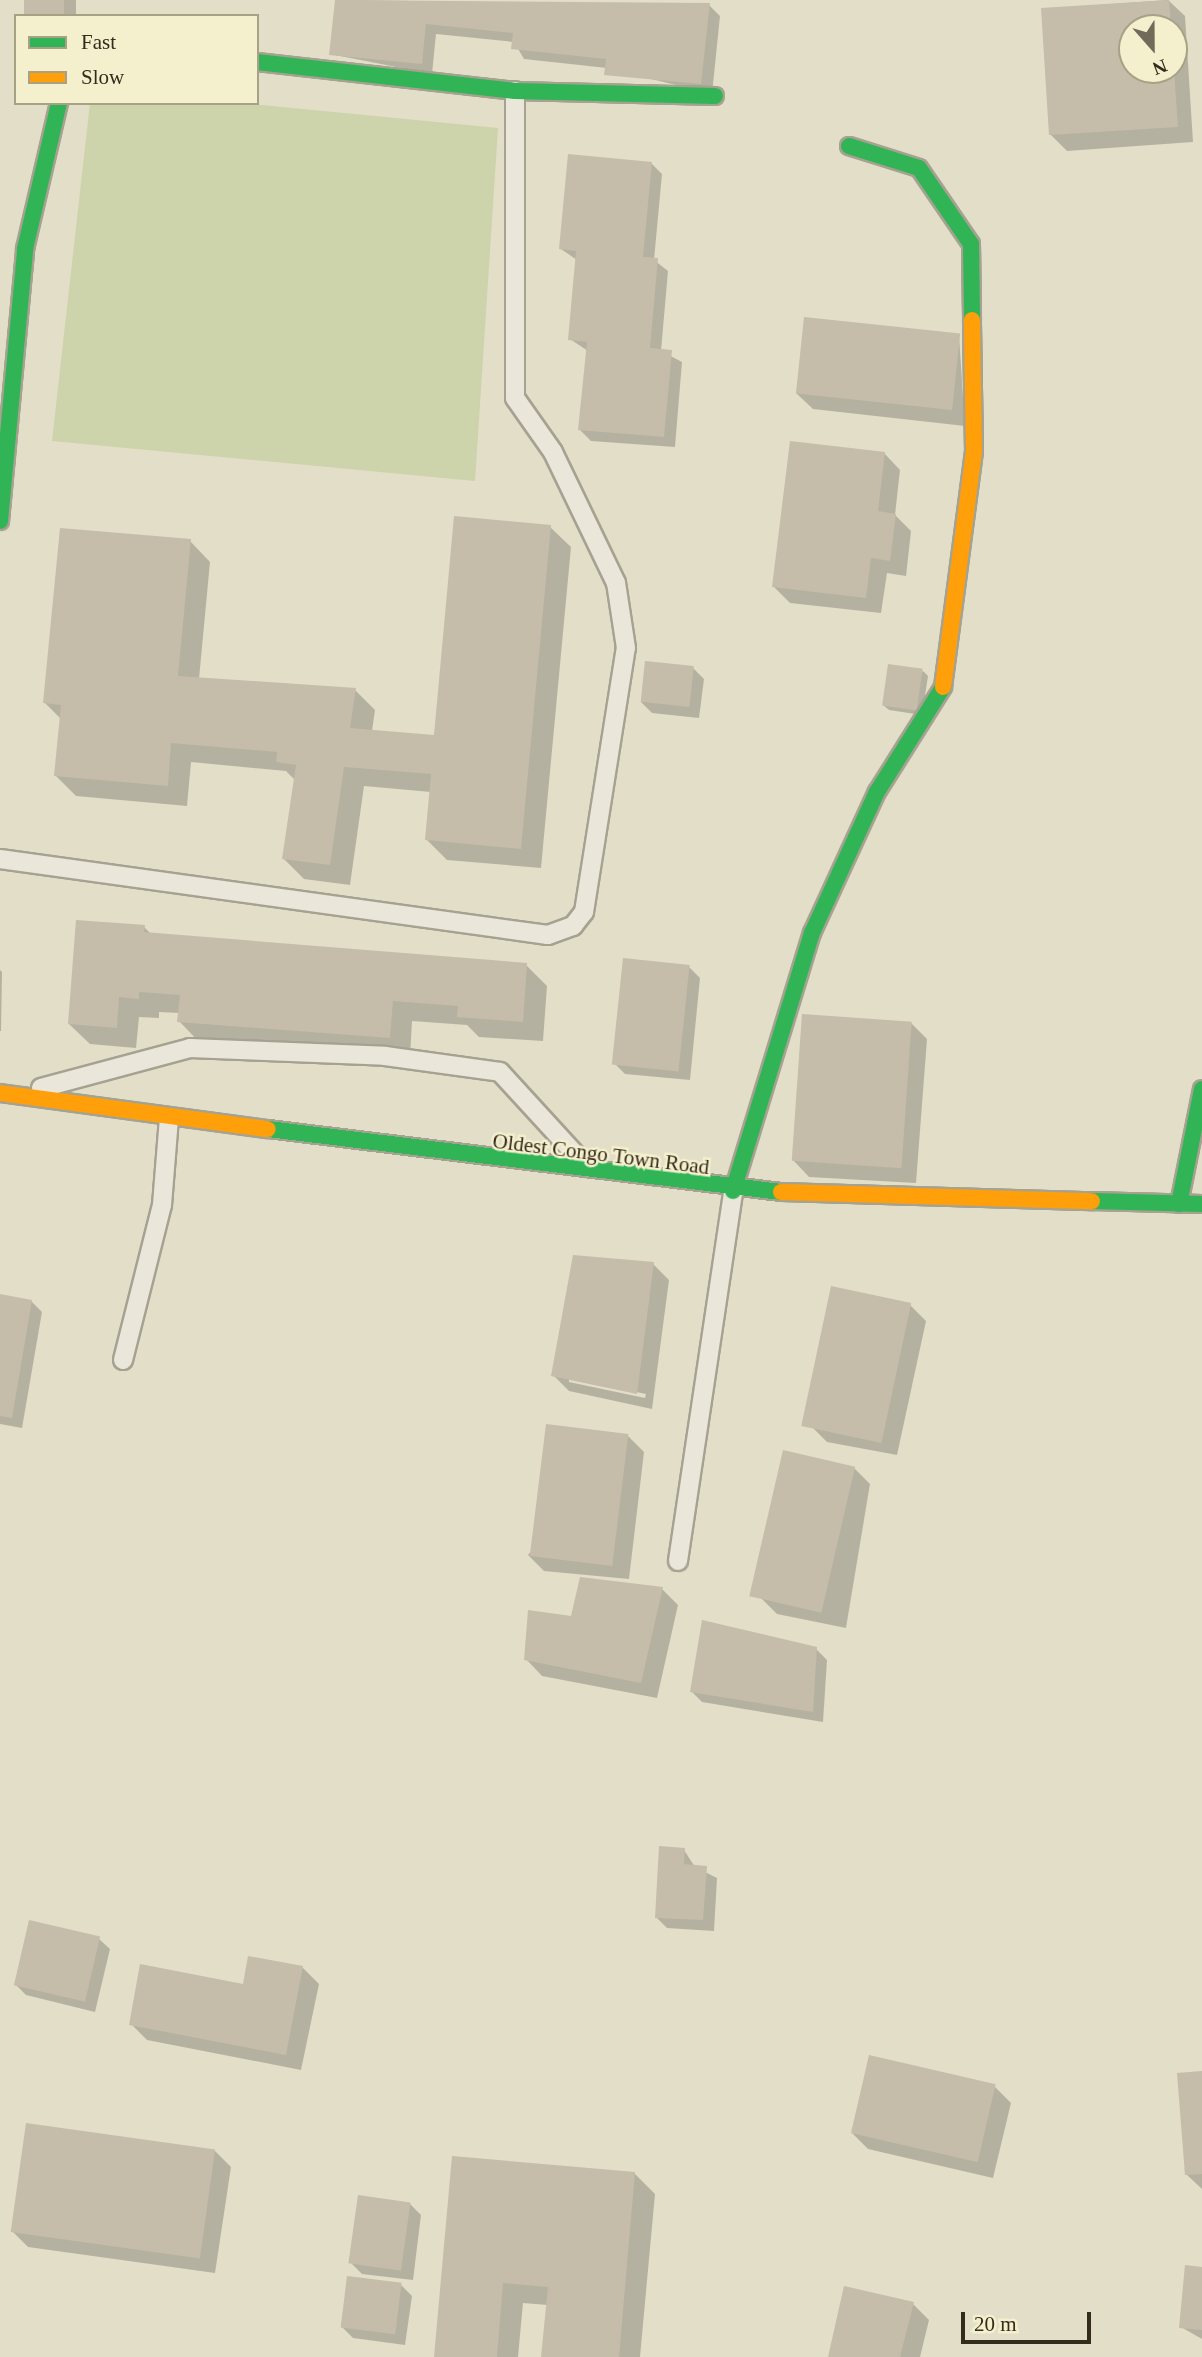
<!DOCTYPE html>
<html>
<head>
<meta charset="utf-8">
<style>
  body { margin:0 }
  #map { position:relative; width:1202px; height:2357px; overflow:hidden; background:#e2dec8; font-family:"Times New Roman",serif }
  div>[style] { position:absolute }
  .green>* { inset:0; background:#cdd3aa }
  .shadow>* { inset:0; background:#0003; transform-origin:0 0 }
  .building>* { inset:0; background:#c5bca9; transform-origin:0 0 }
  .roads { filter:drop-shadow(2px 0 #a6a292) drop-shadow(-2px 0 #a6a292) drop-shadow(0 2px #a6a292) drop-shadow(0 -2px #a6a292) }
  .lane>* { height:18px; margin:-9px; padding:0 9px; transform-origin:9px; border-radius:9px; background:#eae7da }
  .fast>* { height:16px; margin:-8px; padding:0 8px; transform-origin:8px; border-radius:8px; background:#30b455 }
  .slow>* { height:16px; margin:-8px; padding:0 8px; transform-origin:8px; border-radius:8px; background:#ff9f0a }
  span { translate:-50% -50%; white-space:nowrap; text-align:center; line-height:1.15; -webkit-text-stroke:5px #f4efcd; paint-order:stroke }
  .street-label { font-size:21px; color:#342b1c }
  .legend { position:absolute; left:14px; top:14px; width:245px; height:91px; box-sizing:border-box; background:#f4efcd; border:2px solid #a7a186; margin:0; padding:9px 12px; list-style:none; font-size:21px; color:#342b1c }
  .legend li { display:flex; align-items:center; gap:14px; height:35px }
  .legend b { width:35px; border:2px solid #a7a186 }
  .north { position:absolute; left:1118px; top:14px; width:70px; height:70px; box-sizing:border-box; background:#f4efcd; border:2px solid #a7a186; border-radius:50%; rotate:159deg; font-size:19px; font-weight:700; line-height:28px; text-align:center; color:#342b1c }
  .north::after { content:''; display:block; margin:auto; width:24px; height:32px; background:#716a58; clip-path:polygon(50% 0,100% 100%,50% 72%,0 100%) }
  .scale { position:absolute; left:961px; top:2312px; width:130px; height:32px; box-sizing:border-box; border:4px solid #342b1c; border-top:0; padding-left:9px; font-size:21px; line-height:24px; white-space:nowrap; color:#342b1c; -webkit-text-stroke:5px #f4efcd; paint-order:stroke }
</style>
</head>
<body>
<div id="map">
  <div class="green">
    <div style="clip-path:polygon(90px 103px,240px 103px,498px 128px,475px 481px,52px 441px)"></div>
  </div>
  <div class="shadow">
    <div style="left:26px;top:0;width:50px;height:16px"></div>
    <div style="clip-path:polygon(336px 0,709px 5px,720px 16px,712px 94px,607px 68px,524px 59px,514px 42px,436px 34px,432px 74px,330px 54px)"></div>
    <div style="clip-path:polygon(evenodd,1168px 0,1185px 16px,1193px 142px,1067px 151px,1051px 135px,1043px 9px,1168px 0,1132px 28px,1174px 28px,1174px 70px,1132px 70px,1132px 28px)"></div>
    <div style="clip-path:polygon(651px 163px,662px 174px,654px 260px,668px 271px,661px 351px,682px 362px,675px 447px,591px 441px,580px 430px,588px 351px,570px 339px,577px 260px,561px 249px)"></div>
    <div style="clip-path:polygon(959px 336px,965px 426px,813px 409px,796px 393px)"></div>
    <div style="clip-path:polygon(884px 453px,900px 470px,895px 515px,911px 531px,906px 576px,887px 573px,881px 613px,790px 603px,774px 587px)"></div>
    <div style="clip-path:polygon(550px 527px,571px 547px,541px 868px,447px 860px,427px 840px,431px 792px,364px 786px,350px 885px,304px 879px,284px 859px,295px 780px,286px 771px,191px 762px,187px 806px,76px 796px,56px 776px,61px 719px,45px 703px,190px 541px,210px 562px,199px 679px,355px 690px,375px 710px,372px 731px,436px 737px)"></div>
    <div style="clip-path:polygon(693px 668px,704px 679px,699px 718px,652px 713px,641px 702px)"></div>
    <div style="clip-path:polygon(923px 671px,928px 676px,922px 715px,889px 710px,883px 705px)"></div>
    <div style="clip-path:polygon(144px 927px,152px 935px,526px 965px,547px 986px,543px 1041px,479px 1037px,467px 1025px,412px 1021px,410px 1057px,199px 1042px,179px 1021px,180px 1013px,159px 1012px,159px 1018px,139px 1017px,136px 1048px,90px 1044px,69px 1024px)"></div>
    <div style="clip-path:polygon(689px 967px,700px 978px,690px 1080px,625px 1074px,614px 1063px)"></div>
    <div style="clip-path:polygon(0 970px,2px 972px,1px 1031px,0 1031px)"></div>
    <div style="clip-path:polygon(911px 1023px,927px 1039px,916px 1183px,809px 1177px,793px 1160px)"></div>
    <div style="clip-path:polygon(evenodd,653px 1264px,669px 1280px,652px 1409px,569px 1391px,553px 1375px,653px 1264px,569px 1378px,646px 1394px,645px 1398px,569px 1382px,569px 1378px)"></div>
    <div style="clip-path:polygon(0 1296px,31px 1301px,42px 1312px,22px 1428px,0 1424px)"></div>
    <div style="clip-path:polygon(910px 1305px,926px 1321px,897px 1455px,827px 1442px,811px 1426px)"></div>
    <div style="clip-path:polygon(628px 1436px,644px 1452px,629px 1579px,544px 1571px,528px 1555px)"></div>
    <div style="clip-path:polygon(854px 1468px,870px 1484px,846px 1628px,777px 1614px,761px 1598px)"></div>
    <div style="clip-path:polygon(662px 1589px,678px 1605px,657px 1698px,542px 1676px,526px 1659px,572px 1618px)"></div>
    <div style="clip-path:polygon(816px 1649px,827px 1660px,823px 1722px,702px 1702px,691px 1691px)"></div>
    <div style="clip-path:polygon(684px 1850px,695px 1867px,717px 1878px,714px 1931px,667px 1928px,656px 1917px)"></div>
    <div style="clip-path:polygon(99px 1939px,110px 1949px,95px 2012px,26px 1995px,15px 1984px)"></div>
    <div style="clip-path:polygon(303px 1968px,319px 1984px,301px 2070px,147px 2040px,131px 2024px)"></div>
    <div style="clip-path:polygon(1202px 2073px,1202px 2189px,1187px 2175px)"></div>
    <div style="clip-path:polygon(995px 2087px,1011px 2103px,993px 2178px,868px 2149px,852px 2133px)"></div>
    <div style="clip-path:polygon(215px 2151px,231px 2167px,215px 2273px,28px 2247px,12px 2231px)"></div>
    <div style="clip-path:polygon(453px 2158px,634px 2173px,655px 2194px,640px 2357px,543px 2357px,548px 2305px,523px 2303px,518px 2357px,436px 2357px)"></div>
    <div style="clip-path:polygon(410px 2204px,421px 2215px,413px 2280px,362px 2274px,351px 2263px)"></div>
    <div style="clip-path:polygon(1202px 2268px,1202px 2339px,1181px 2327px)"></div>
    <div style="clip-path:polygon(401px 2285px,412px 2296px,405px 2345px,353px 2338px,342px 2327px)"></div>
    <div style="clip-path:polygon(913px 2304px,929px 2320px,920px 2357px,830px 2357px)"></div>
  </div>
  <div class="building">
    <div style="left:24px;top:0;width:40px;height:16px"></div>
    <div style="clip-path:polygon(335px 0,710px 3px,701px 84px,604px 75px,606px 59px,511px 49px,513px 33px,426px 24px,422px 64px,329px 55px)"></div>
    <div style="clip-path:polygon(1169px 0,1171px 28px,1132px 28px,1132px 70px,1174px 70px,1178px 127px,1049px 135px,1041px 8px)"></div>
    <div style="clip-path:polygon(568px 154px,652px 162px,643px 257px,658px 258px,650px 348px,672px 350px,664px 437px,578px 430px,587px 342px,568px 340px,576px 251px,559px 249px)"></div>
    <div style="left:804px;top:317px;width:157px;height:77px;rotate:6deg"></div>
    <div style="clip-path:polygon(790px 441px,885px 452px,878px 511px,896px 514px,890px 561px,871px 558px,866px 598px,772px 587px)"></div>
    <div style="clip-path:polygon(454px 516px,551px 525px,521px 849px,425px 840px,431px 774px,344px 767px,330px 865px,282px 859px,296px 765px,276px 762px,277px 752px,171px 743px,168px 786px,54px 776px,61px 705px,43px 703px,60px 528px,191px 539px,178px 676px,356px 688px,350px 728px,434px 735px)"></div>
    <div style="left:645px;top:661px;width:49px;height:41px;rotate:6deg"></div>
    <div style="left:888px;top:664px;width:35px;height:42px;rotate:8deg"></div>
    <div style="clip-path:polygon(76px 920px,145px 925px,144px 932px,527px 963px,523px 1022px,457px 1017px,458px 1006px,393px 1001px,390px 1038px,177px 1022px,180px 995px,139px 992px,139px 999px,119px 997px,117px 1028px,68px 1024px)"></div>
    <div style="left:623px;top:958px;width:67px;height:107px;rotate:6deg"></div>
    <div style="left:802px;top:1014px;width:110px;height:147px;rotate:4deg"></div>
    <div style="clip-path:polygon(573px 1255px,654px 1262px,637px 1394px,551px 1376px)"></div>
    <div style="left:831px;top:1286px;width:82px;height:143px;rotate:12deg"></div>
    <div style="clip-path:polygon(0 1294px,32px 1300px,12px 1418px,0 1416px)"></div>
    <div style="left:546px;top:1424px;width:83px;height:133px;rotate:7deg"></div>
    <div style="left:783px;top:1450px;width:74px;height:150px;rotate:13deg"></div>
    <div style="clip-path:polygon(580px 1577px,663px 1587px,641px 1683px,524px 1660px,528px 1610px,571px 1616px)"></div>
    <div style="clip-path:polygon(702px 1620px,817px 1647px,813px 1712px,690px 1692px)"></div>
    <div style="clip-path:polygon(659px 1846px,685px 1848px,684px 1864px,707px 1866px,703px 1920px,655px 1918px)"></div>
    <div style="left:29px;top:1920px;width:73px;height:67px;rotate:13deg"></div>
    <div style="clip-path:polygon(248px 1956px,303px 1966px,286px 2055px,129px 2025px,140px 1964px,243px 1984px)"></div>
    <div style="left:869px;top:2055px;width:130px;height:80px;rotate:13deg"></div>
    <div style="clip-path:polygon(1202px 2071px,1202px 2174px,1185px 2175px,1177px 2073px)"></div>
    <div style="left:26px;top:2123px;width:191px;height:110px;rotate:8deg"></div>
    <div style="clip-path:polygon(452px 2156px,635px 2172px,619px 2357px,541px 2357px,548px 2287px,503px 2283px,497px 2357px,434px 2357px)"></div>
    <div style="left:358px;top:2195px;width:53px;height:69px;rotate:8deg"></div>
    <div style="clip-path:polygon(1185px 2265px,1202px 2267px,1202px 2330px,1179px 2328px)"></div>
    <div style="left:347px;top:2276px;width:55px;height:52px;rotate:7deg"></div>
    <div style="clip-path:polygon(844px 2286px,914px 2302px,900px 2357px,828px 2357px)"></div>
  </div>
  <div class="roads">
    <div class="lane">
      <div style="left:0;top:859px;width:553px;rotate:7.9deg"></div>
      <div style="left:548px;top:935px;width:27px;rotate:-20deg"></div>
      <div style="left:573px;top:926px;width:18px;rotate:-52deg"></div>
      <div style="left:584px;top:912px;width:267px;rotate:-81deg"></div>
      <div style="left:626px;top:648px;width:66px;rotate:-98.7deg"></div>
      <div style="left:616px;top:583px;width:145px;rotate:-115.7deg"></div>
      <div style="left:553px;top:452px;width:66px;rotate:-125.1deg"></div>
      <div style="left:515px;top:398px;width:307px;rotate:-90deg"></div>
      <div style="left:41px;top:1088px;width:154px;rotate:-15deg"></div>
      <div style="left:190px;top:1048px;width:195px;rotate:2.3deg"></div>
      <div style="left:385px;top:1056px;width:116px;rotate:7.9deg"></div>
      <div style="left:500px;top:1072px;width:129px;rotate:47.5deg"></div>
      <div style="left:123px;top:1360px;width:160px;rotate:-75.9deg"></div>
      <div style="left:162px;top:1205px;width:87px;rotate:-85.4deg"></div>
      <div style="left:678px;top:1561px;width:374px;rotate:-81.5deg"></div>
    </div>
    <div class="fast">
      <div style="left:257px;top:62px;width:260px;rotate:6.4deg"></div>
      <div style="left:515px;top:91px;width:200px;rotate:1.4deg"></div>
      <div style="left:849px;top:146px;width:73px;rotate:17.4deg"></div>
      <div style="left:919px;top:168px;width:92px;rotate:55.6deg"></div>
      <div style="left:971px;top:244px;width:76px;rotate:89.2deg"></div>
      <div style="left:0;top:521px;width:273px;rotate:-84.7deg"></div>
      <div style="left:25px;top:249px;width:150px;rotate:-76.9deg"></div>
      <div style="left:268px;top:1129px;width:517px;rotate:7deg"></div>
      <div style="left:733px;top:1191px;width:270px;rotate:-73deg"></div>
      <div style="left:812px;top:933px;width:155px;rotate:-65.3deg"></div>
      <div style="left:877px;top:792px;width:124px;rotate:-57.8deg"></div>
      <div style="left:1092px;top:1201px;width:110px;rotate:1.6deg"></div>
      <div style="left:1179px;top:1204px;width:117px;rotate:-78.7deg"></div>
    </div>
    <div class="slow">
      <div style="left:943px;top:687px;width:238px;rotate:-82.5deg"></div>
      <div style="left:974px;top:451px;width:131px;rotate:-90.9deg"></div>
      <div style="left:0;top:1093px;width:270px;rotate:7.7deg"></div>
      <div style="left:781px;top:1192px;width:311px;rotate:1.7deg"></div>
    </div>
  </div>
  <div class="street-label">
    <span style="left:601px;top:1154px;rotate:7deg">Oldest Congo Town Road</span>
  </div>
  <ul class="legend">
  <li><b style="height:9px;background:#30b455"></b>Fast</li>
  <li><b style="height:9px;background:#ff9f0a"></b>Slow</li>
  </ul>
  <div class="north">N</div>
  <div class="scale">20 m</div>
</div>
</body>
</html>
